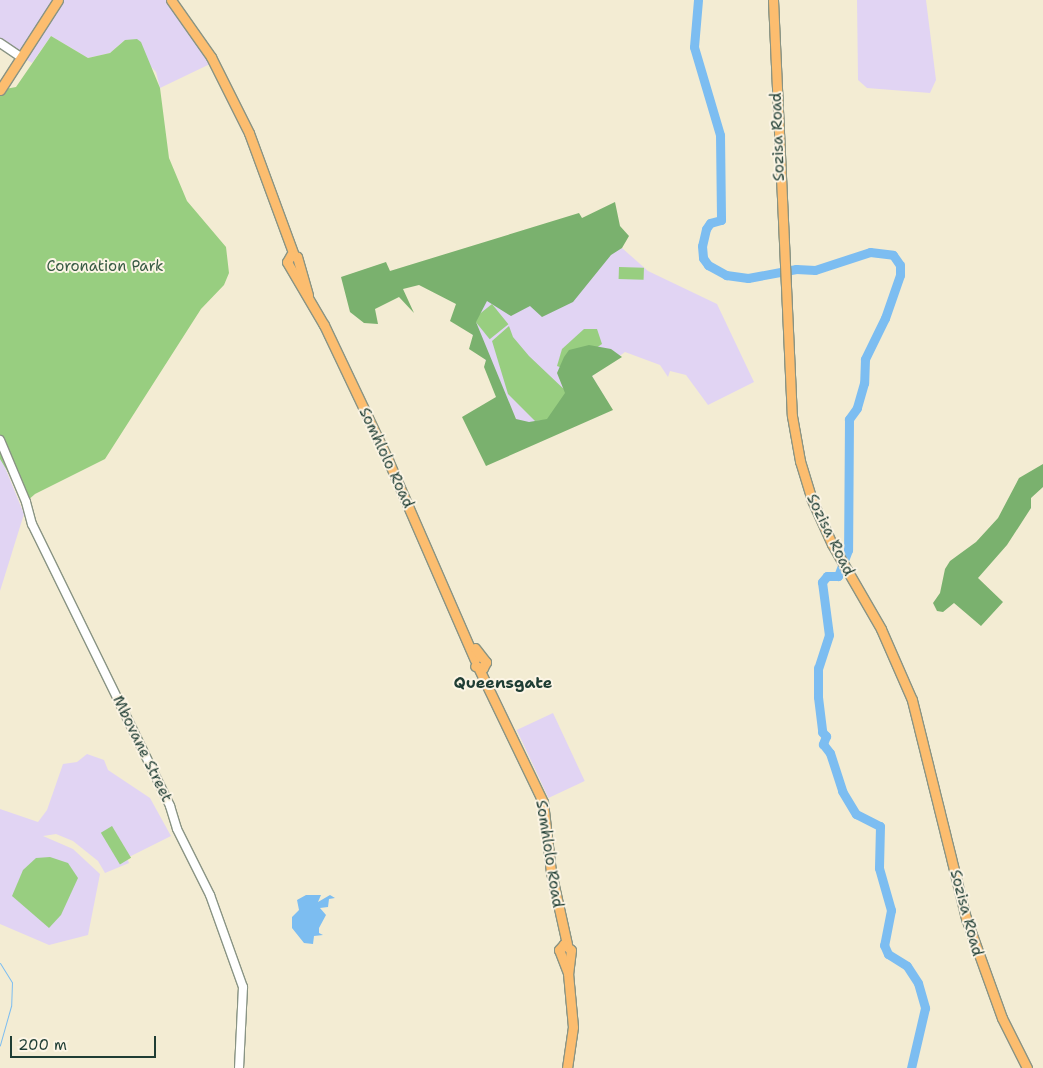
<!DOCTYPE html>
<html>
<head>
<meta charset="utf-8">
<style>
  body { margin:0 }
  #map { position:relative; width:1043px; height:1068px; overflow:hidden; background:#f3ecd3; font-family:"Shantell Sans",sans-serif }
  div>[style] { position:absolute }
  .built>* { inset:0; background:#e1d4f3; transform-origin:0 0 }
  .green>* { inset:0; background:#98ce80; transform-origin:0 0 }
  .forest>* { inset:0; background:#7ab16e }
  .water>* { inset:0; background:#7cbdf1 }
  .stream>* { height:1px; margin:-0.5px; padding:0 0.5px; transform-origin:0.5px; border-radius:0.5px; background:#7cbdf1 }
  .river>* { height:9px; margin:-4.5px; padding:0 4.5px; transform-origin:4.5px; border-radius:4.5px; background:#7cbdf1 }
  .roads { filter:drop-shadow(1px 0 #899484) drop-shadow(-1px 0 #899484) drop-shadow(0 1px #899484) drop-shadow(0 -1px #899484) }
  .minor>* { height:8px; margin:-4px; padding:0 4px; transform-origin:4px; border-radius:4px; background:#fff }
  .major>* { height:9px; margin:-4.5px; padding:0 4.5px; transform-origin:4.5px; border-radius:4.5px; background:#fcbd6f }
  span { translate:-50% -50%; white-space:nowrap; text-align:center; line-height:1.15; -webkit-text-stroke:4px #fcf5e5; paint-order:stroke }
  .street-label { font-size:15px; color:#1f3d34 }
  .park-label { font-size:15px; color:#375a43 }
  .neighbourhood-label { font-size:16px; color:#1f3d34; font-weight:700 }
  .scale { position:absolute; left:10px; top:1036px; width:146px; height:22px; box-sizing:border-box; border:2px solid #1f3d34; border-top:0; padding-left:6px; font-size:15px; line-height:18px; white-space:nowrap; color:#1f3d34; -webkit-text-stroke:4px #fcf5e5; paint-order:stroke }
</style>
</head>
<body>
<div id="map">
  <div class="built">
    <div style="clip-path:polygon(0 0,173px 0,210px 64px,160px 88px,156px 72px,125px 40px,110px 53px,88px 58px,51px 36px,32px 63px,0 43px)"></div>
    <div style="clip-path:polygon(857px 0,926px 0,936px 80px,930px 93px,867px 88px,858px 80px)"></div>
    <div style="clip-path:polygon(622px 248px,648px 271px,717px 304px,754px 382px,708px 405px,686px 375px,670px 371px,668px 377px,660px 365px,625px 352px,592px 376px,607px 401px,528px 442px,462px 315px,487px 300px)"></div>
    <div style="clip-path:polygon(0 455px,24px 514px,0 591px)"></div>
    <div style="left:553px;top:713px;width:75px;height:40px;rotate:65deg"></div>
    <div style="clip-path:polygon(87px 754px,104px 760px,108px 770px,150px 798px,171px 836px,127px 858px,129px 863px,105px 873px,98px 861px,73px 841px,56px 834px,43px 836px,73px 849px,100px 874px,88px 935px,49px 945px,0 924px,0 809px,38px 822px,47px 810px,63px 764px,77px 762px)"></div>
  </div>
  <div class="green">
    <div style="clip-path:polygon(51px 36px,88px 58px,110px 53px,125px 40px,137px 39px,141px 42px,160px 88px,169px 158px,187px 201px,226px 247px,229px 273px,224px 285px,201px 309px,105px 459px,35px 494px,26px 502px,0 459px,0 90px,16px 87px)"></div>
    <div style="left:619px;top:267px;width:25px;height:12px;rotate:2deg"></div>
    <div style="left:492px;top:304px;width:26px;height:24px;rotate:51deg"></div>
    <div style="clip-path:polygon(509px 326px,513px 337px,529px 356px,568px 393px,547px 420px,535px 421px,508px 394px,492px 341px)"></div>
    <div style="clip-path:polygon(584px 329px,597px 329px,602px 344px,565px 369px,557px 366px,562px 349px)"></div>
    <div style="left:112px;top:826px;width:37px;height:13px;rotate:59deg"></div>
    <div style="clip-path:polygon(50px 857px,68px 863px,78px 878px,61px 915px,49px 928px,12px 896px,23px 870px,36px 858px)"></div>
  </div>
  <div class="forest">
    <div style="clip-path:polygon(615px 202px,620px 226px,629px 236px,622px 248px,611px 255px,573px 302px,542px 317px,530px 306px,511px 316px,487px 301px,476px 322px,516px 419px,529px 422px,547px 419px,565px 393px,557px 373px,564px 357px,569px 350px,589px 345px,611px 349px,622px 357px,592px 376px,613px 410px,486px 466px,462px 417px,496px 397px,484px 367px,486px 360px,469px 349px,473px 335px,450px 321px,456px 304px,419px 285px,403px 289px,414px 313px,399px 297px,375px 309px,378px 324px,364px 323px,350px 312px,341px 277px,386px 262px,390px 271px,579px 213px,582px 218px)"></div>
    <div style="clip-path:polygon(1043px 464px,1043px 487px,1031px 498px,1031px 508px,1007px 545px,978px 578px,1003px 602px,981px 626px,954px 603px,943px 612px,937px 611px,933px 603px,940px 593px,945px 569px,950px 561px,976px 542px,998px 518px,1019px 478px)"></div>
  </div>
  <div class="water">
    <div style="clip-path:polygon(306px 895px,321px 895px,318px 902px,330px 895px,335px 898px,329px 899px,328px 907px,320px 908px,326px 915px,319px 928px,319px 933px,323px 935px,314px 936px,313px 944px,304px 943px,292px 928px,292px 917px,299px 910px,297px 900px)"></div>
  </div>
  <div class="stream">
    <div style="left:0;top:963px;width:22px;rotate:58deg"></div>
    <div style="left:12px;top:982px;width:24px;rotate:92deg"></div>
    <div style="left:11px;top:1006px;width:41px;rotate:105.8deg"></div>
  </div>
  <div class="river">
    <div style="left:698px;top:0;width:47px;rotate:94.9deg"></div>
    <div style="left:694px;top:47px;width:92px;rotate:73.5deg"></div>
    <div style="left:720px;top:135px;width:85px;rotate:89.3deg"></div>
    <div style="left:721px;top:220px;width:11px;rotate:165deg"></div>
    <div style="left:710px;top:223px;width:7px;rotate:124deg"></div>
    <div style="left:706px;top:229px;width:17px;rotate:103deg"></div>
    <div style="left:702px;top:246px;width:12px;rotate:85deg"></div>
    <div style="left:703px;top:258px;width:9px;rotate:54deg"></div>
    <div style="left:708px;top:265px;width:21px;rotate:29deg"></div>
    <div style="left:726px;top:275px;width:22px;rotate:8deg"></div>
    <div style="left:748px;top:278px;width:49px;rotate:-10.6deg"></div>
    <div style="left:796px;top:269px;width:19px;rotate:3deg"></div>
    <div style="left:815px;top:270px;width:58px;rotate:-18.1deg"></div>
    <div style="left:870px;top:252px;width:23px;rotate:7deg"></div>
    <div style="left:893px;top:255px;width:12px;rotate:55deg"></div>
    <div style="left:900px;top:265px;width:10px;rotate:90deg"></div>
    <div style="left:900px;top:275px;width:46px;rotate:109.2deg"></div>
    <div style="left:885px;top:318px;width:46px;rotate:116deg"></div>
    <div style="left:865px;top:359px;width:24px;rotate:92deg"></div>
    <div style="left:864px;top:383px;width:26px;rotate:106deg"></div>
    <div style="left:857px;top:408px;width:14px;rotate:126deg"></div>
    <div style="left:849px;top:419px;width:131px;rotate:90.4deg"></div>
    <div style="left:848px;top:550px;width:28px;rotate:111deg"></div>
    <div style="left:838px;top:576px;width:11px;rotate:180deg"></div>
    <div style="left:827px;top:576px;width:8px;rotate:130deg"></div>
    <div style="left:822px;top:582px;width:53px;rotate:82.5deg"></div>
    <div style="left:829px;top:635px;width:35px;rotate:108deg"></div>
    <div style="left:818px;top:668px;width:29px;rotate:90deg"></div>
    <div style="left:818px;top:697px;width:35px;rotate:83deg"></div>
    <div style="left:822px;top:732px;width:6px;rotate:45deg"></div>
    <div style="left:826px;top:736px;width:9px;rotate:111deg"></div>
    <div style="left:823px;top:744px;width:11px;rotate:52deg"></div>
    <div style="left:830px;top:753px;width:40px;rotate:72deg"></div>
    <div style="left:842px;top:791px;width:27px;rotate:59deg"></div>
    <div style="left:856px;top:814px;width:27px;rotate:27deg"></div>
    <div style="left:880px;top:826px;width:42px;rotate:91.4deg"></div>
    <div style="left:879px;top:868px;width:44px;rotate:74.1deg"></div>
    <div style="left:891px;top:910px;width:36px;rotate:101deg"></div>
    <div style="left:884px;top:945px;width:10px;rotate:66deg"></div>
    <div style="left:888px;top:954px;width:22px;rotate:32deg"></div>
    <div style="left:907px;top:966px;width:20px;rotate:57deg"></div>
    <div style="left:918px;top:983px;width:26px;rotate:74deg"></div>
    <div style="left:925px;top:1008px;width:62px;rotate:103.1deg"></div>
  </div>
  <div class="roads">
    <div class="minor">
      <div style="left:0;top:43px;width:25px;rotate:34deg"></div>
      <div style="left:0;top:440px;width:67px;rotate:67.2deg"></div>
      <div style="left:26px;top:502px;width:23px;rotate:75deg"></div>
      <div style="left:32px;top:524px;width:314px;rotate:63.9deg"></div>
      <div style="left:170px;top:806px;width:24px;rotate:73deg"></div>
      <div style="left:177px;top:829px;width:74px;rotate:63.4deg"></div>
      <div style="left:210px;top:895px;width:98px;rotate:70.3deg"></div>
      <div style="left:243px;top:987px;width:81px;rotate:92.8deg"></div>
    </div>
    <div class="major">
      <div style="left:171px;top:0;width:70px;rotate:54.9deg"></div>
      <div style="left:211px;top:57px;width:85px;rotate:63.4deg"></div>
      <div style="left:249px;top:133px;width:130px;rotate:69.8deg"></div>
      <div style="left:773px;top:0;width:416px;rotate:87.4deg"></div>
      <div style="left:792px;top:416px;width:46px;rotate:79.9deg"></div>
      <div style="left:800px;top:461px;width:39px;rotate:73deg"></div>
      <div style="left:811px;top:498px;width:51px;rotate:65.5deg"></div>
      <div style="left:832px;top:544px;width:98px;rotate:60deg"></div>
      <div style="left:881px;top:629px;width:77px;rotate:66.4deg"></div>
      <div style="left:912px;top:700px;width:225px;rotate:76.1deg"></div>
      <div style="left:966px;top:918px;width:106px;rotate:70.2deg"></div>
      <div style="left:1002px;top:1018px;width:56px;rotate:63.4deg"></div>
      <div style="left:0;top:90px;width:107px;rotate:-57.2deg"></div>
      <div style="left:308px;top:295px;width:40px;rotate:-106deg"></div>
      <div style="left:297px;top:257px;width:6px;rotate:-162deg"></div>
      <div style="left:291px;top:255px;width:8px;rotate:120deg"></div>
      <div style="left:287px;top:262px;width:73px;rotate:59.6deg"></div>
      <div style="left:324px;top:325px;width:149px;rotate:64.6deg"></div>
      <div style="left:388px;top:460px;width:218px;rotate:66.5deg"></div>
      <div style="left:475px;top:648px;width:18px;rotate:52deg"></div>
      <div style="left:486px;top:662px;width:7px;rotate:117deg"></div>
      <div style="left:483px;top:668px;width:8px;rotate:-166deg"></div>
      <div style="left:479px;top:669px;width:148px;rotate:64.3deg"></div>
      <div style="left:543px;top:802px;width:70px;rotate:83.5deg"></div>
      <div style="left:551px;top:872px;width:74px;rotate:77.5deg"></div>
      <div style="left:567px;top:1068px;width:41px;rotate:-81.7deg"></div>
      <div style="left:573px;top:1027px;width:54px;rotate:-95.3deg"></div>
      <div style="left:568px;top:973px;width:25px;rotate:-111deg"></div>
      <div style="left:559px;top:950px;width:8px;rotate:-50deg"></div>
      <div style="left:564px;top:944px;width:9px;rotate:41deg"></div>
      <div style="left:571px;top:950px;width:23px;rotate:97deg"></div>
    </div>
  </div>
  <div class="street-label">
    <span style="left:778px;top:137px;rotate:-92deg">Sozisa Road</span>
    <span style="left:386px;top:458px;rotate:65deg">Somhlolo Road</span>
    <span style="left:830px;top:535px;rotate:64deg">Sozisa Road</span>
    <span style="left:142px;top:749px;rotate:64deg">Mbovane Street</span>
    <span style="left:549px;top:854px;rotate:81deg">Somhlolo Road</span>
    <span style="left:966px;top:913px;rotate:75deg">Sozisa Road</span>
  </div>
  <div class="park-label">
    <span style="left:105px;top:267px">Coronation Park</span>
  </div>
  <div class="neighbourhood-label">
    <span style="left:503px;top:683px">Queensgate</span>
  </div>
  <div class="scale">200 m</div>
</div>
</body>
</html>
